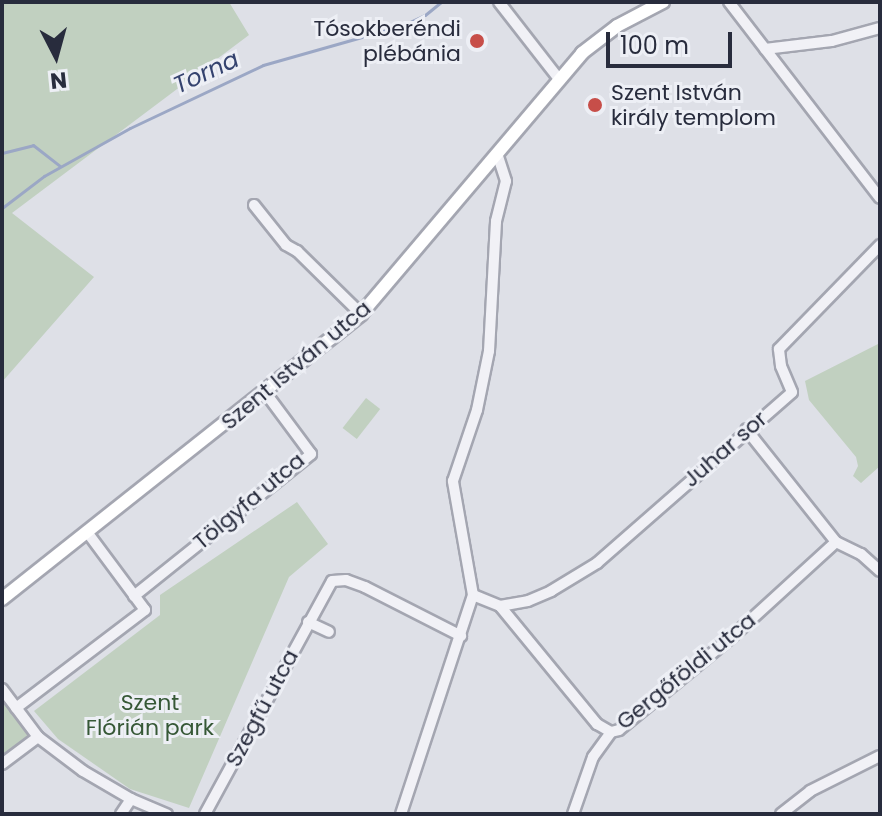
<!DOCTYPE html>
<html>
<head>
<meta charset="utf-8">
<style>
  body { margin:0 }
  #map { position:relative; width:882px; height:816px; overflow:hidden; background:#dee0e7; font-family:Poppins,sans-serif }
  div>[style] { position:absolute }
  .green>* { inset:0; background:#c1d0c0; transform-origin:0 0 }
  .stream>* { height:3px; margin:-1.5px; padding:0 1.5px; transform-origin:1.5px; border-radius:1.5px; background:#9ba7c5 }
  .roads { filter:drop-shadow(2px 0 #a4a6b1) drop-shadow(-2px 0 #a4a6b1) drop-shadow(0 2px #a4a6b1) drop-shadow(0 -2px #a4a6b1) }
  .minor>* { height:10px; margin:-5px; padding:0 5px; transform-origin:5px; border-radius:5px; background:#f1f1f6 }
  .major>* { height:12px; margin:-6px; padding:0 6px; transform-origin:6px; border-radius:6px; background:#fff }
  .dots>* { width:22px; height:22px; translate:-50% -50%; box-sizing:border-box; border:4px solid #edeff5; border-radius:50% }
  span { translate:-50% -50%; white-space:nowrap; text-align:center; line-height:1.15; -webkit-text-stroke:6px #edeff5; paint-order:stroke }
  .poi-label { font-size:22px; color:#282c3d }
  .right { translate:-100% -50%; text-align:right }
  .left { translate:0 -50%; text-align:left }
  .street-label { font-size:22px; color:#282c3d }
  .park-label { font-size:22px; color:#365836 }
  .water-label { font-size:24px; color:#35436f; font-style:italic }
  .frame { position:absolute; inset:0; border:4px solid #282c3d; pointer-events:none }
  .north { position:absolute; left:16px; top:16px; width:80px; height:80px; -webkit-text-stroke:6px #edeff5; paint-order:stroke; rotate:174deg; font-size:22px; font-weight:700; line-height:32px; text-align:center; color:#282c3d }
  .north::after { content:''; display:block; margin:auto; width:28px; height:36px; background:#282c3d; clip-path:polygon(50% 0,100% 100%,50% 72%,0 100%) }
  .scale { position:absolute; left:606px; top:32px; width:126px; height:36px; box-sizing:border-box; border:4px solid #282c3d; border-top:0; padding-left:10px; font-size:24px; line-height:28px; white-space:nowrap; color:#282c3d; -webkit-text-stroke:6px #edeff5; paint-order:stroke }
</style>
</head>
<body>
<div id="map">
  <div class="green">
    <div style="clip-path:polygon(2px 2px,229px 2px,249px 35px,12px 213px,94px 277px,2px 382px)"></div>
    <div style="clip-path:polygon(880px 343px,880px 466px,861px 483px,853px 476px,858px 466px,856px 457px,809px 400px,805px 381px)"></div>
    <div style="left:366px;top:398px;width:18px;height:38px;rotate:38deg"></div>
    <div style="clip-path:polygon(297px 502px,328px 544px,289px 577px,189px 808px,130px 789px,58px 739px,34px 711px,160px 615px,160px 595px)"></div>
    <div style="clip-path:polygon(2px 699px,30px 736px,2px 757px)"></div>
  </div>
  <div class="stream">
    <div style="left:2px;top:153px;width:32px;rotate:-14deg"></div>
    <div style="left:33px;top:145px;width:34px;rotate:38deg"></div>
    <div style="left:2px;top:208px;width:53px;rotate:-37.3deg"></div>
    <div style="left:44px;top:176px;width:98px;rotate:-29.2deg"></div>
    <div style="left:130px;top:128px;width:147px;rotate:-25.3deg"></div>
    <div style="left:263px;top:65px;width:143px;rotate:-15.8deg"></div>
    <div style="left:401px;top:26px;width:26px;rotate:-25deg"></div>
    <div style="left:425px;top:15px;width:21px;rotate:-39deg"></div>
  </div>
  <div class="roads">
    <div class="minor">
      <div style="left:499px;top:2px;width:98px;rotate:52.1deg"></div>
      <div style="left:729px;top:2px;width:247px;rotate:52.4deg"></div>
      <div style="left:765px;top:49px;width:67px;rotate:-6.8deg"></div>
      <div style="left:832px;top:41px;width:50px;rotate:-15.2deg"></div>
      <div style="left:254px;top:205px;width:51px;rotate:51.3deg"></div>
      <div style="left:286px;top:245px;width:13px;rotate:29deg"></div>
      <div style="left:297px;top:251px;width:90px;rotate:44.5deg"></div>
      <div style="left:836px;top:542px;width:28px;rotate:26deg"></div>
      <div style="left:861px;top:554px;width:25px;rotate:42deg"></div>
      <div style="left:473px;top:595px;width:29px;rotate:22deg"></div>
      <div style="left:500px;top:606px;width:153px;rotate:50.6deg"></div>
      <div style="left:597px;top:724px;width:16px;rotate:30deg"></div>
      <div style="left:611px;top:732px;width:8px;rotate:-14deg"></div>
      <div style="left:619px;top:730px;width:148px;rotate:-39.5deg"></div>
      <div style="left:733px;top:636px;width:139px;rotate:-42.4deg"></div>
      <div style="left:836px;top:542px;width:144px;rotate:-128.5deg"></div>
      <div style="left:134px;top:596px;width:227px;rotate:-38.7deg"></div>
      <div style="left:311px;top:454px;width:77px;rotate:-126.6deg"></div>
      <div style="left:500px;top:606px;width:28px;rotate:-10deg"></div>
      <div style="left:528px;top:601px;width:25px;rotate:-23deg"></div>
      <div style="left:551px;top:591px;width:54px;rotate:-31.3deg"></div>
      <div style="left:597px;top:563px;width:259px;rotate:-41.2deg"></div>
      <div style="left:792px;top:392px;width:28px;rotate:-113deg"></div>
      <div style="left:781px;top:366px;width:17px;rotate:-97deg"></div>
      <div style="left:779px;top:349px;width:145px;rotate:-45.8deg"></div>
      <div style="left:308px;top:622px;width:23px;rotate:25deg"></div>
      <div style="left:2px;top:689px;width:60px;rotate:53.1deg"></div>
      <div style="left:38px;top:737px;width:56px;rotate:37.1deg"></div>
      <div style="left:83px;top:771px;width:56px;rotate:30.3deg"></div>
      <div style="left:131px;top:799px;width:39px;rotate:23deg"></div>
      <div style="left:16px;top:708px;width:162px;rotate:-37.2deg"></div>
      <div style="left:145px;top:610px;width:97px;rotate:-126.6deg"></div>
      <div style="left:2px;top:764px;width:45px;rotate:-36.9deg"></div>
      <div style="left:121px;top:814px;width:18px;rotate:-56deg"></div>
      <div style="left:205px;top:814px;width:265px;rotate:-61.4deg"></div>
      <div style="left:332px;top:581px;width:14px;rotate:-4deg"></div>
      <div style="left:346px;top:580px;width:20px;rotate:20deg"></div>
      <div style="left:365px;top:587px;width:108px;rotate:27deg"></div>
      <div style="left:401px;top:814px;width:231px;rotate:-71.8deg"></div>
      <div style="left:473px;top:595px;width:116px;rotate:-100deg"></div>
      <div style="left:453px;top:481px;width:75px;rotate:-71.3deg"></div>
      <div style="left:477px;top:410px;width:60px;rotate:-78.5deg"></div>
      <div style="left:489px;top:351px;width:130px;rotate:-86.9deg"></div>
      <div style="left:496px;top:221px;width:41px;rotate:-76deg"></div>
      <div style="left:506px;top:181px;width:28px;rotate:-108deg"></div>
      <div style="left:573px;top:814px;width:60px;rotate:-70.7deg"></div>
      <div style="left:593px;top:757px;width:31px;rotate:-54deg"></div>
      <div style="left:781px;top:814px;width:37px;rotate:-38deg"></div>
      <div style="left:810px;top:791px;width:78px;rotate:-26.6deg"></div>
    </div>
    <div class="major">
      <div style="left:2px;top:599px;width:458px;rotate:-38.4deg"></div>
      <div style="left:361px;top:314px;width:342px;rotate:-49.7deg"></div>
      <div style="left:582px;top:53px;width:44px;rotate:-37.6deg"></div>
      <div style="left:617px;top:26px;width:52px;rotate:-27.6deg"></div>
    </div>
  </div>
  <div class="dots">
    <div style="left:477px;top:41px;background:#c74e49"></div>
    <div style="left:595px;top:105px;background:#c74e49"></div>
  </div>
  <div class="poi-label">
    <span class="right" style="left:461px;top:41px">Tósokberéndi<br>plébánia</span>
    <span class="left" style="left:611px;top:105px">Szent István<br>király templom</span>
  </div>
  <div class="street-label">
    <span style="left:296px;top:365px;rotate:-40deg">Szent István utca</span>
    <span style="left:725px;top:449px;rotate:-41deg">Juhar sor</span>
    <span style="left:249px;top:501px;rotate:-40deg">Tölgyfa utca</span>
    <span style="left:686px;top:671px;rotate:-39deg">Gergőföldi utca</span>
    <span style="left:262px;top:708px;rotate:-62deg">Szegfű utca</span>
  </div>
  <div class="park-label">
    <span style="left:150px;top:715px">Szent<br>Flórián park</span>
  </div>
  <div class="water-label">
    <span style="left:206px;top:72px;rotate:-25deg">Torna</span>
  </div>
  <div class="frame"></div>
  <div class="north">N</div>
  <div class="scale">100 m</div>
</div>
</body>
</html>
